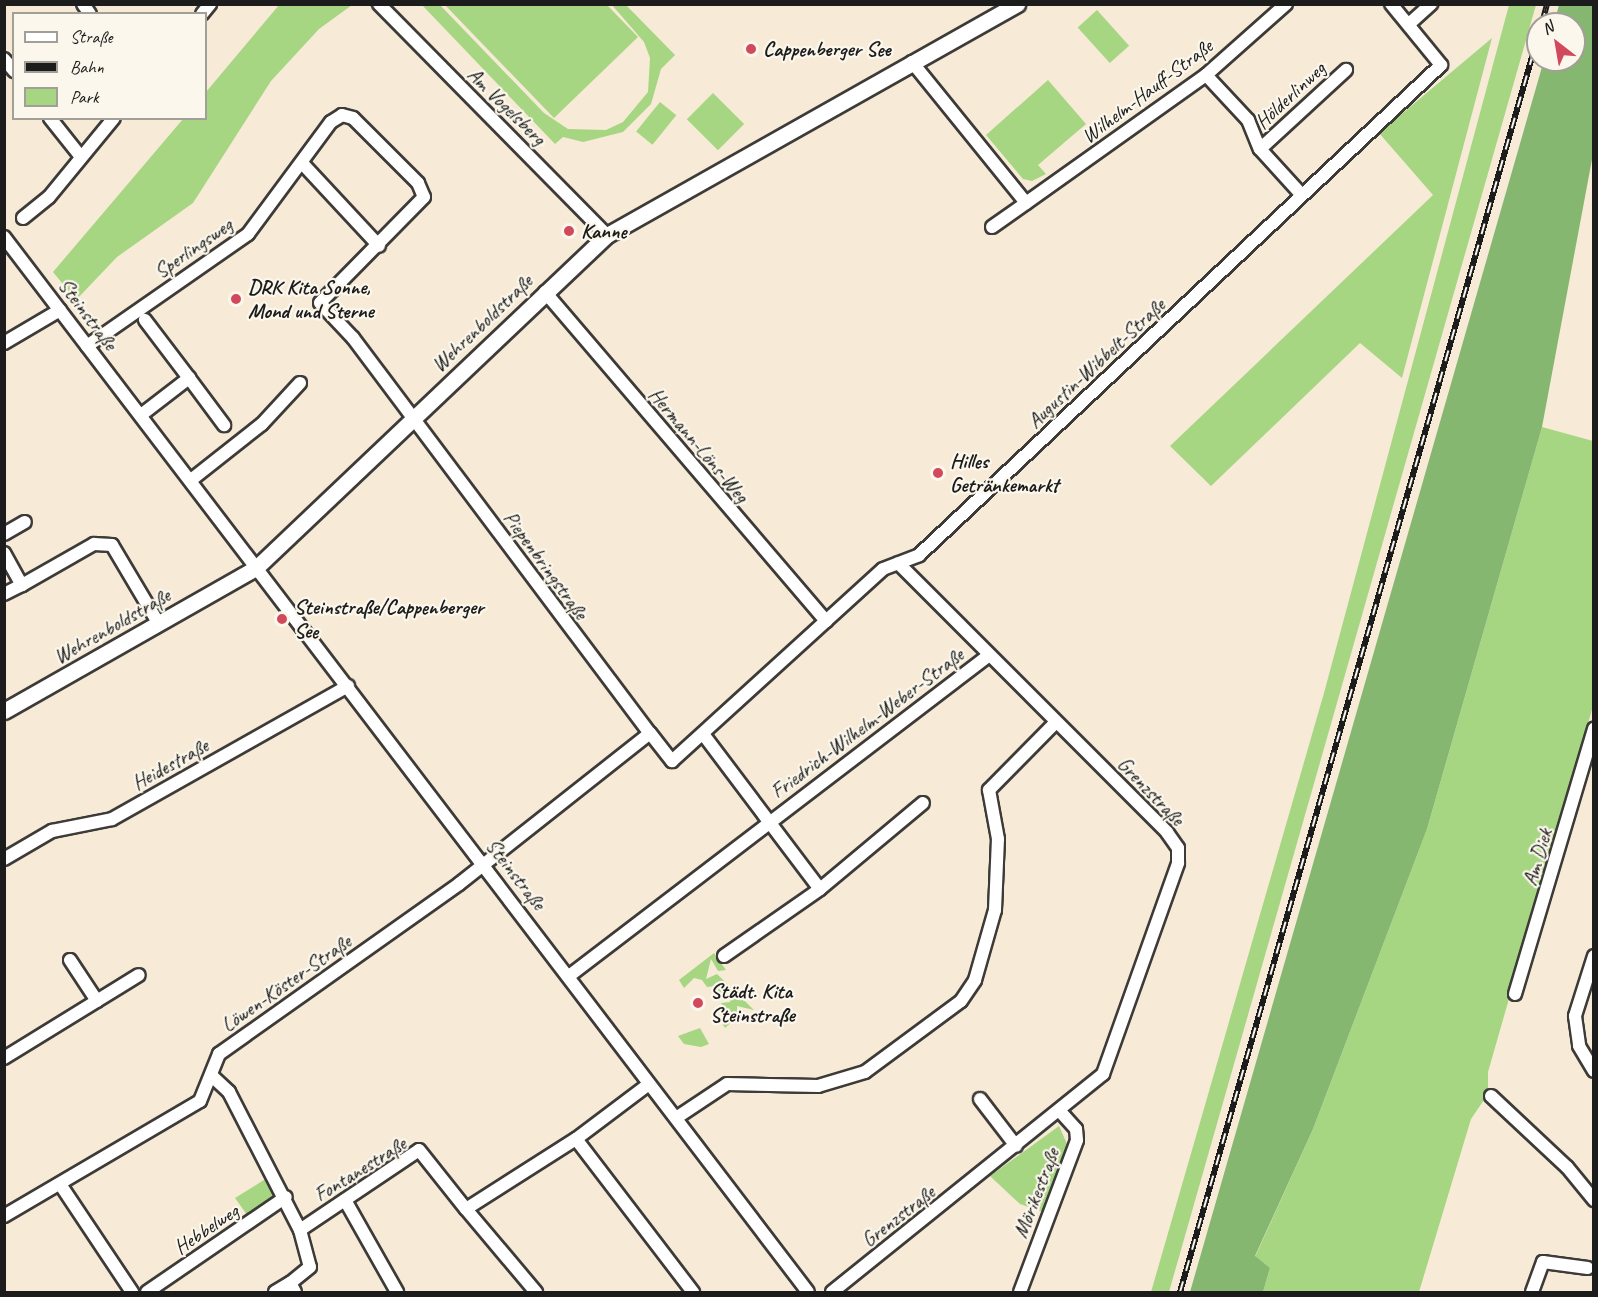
<!DOCTYPE html>
<html>
<head>
<meta charset="utf-8">
<style>
  body { margin:0 }
  #map { position:relative; width:1598px; height:1297px; overflow:hidden; background:#f7ead6; font-family:Caveat,sans-serif }
  div>[style] { position:absolute }
  .green>* { inset:0; background:#a7d683; transform-origin:0 0 }
  .forest>* { inset:0; background:#85b771 }
  .roads { filter:drop-shadow(2px 0 #3d3b38) drop-shadow(-2px 0 #3d3b38) drop-shadow(0 2px #3d3b38) drop-shadow(0 -2px #3d3b38) }
  .minor>* { height:12px; margin:-6px; padding:0 6px; transform-origin:6px; border-radius:6px; background:#fff }
  .tertiary>* { height:15px; margin:-7.5px; padding:0 7.5px; transform-origin:7.5px; border-radius:7.5px; background:#fff }
  .rail>* { height:6px; margin-top:-3px; transform-origin:0; background:repeating-linear-gradient(90deg,#fbf7ec 0 11px,#1c1c1c 0 22px); box-sizing:border-box; border-block:2px solid #1c1c1c }
  .dots>* { width:16px; height:16px; translate:-50% -50%; box-sizing:border-box; border:3px solid #fbf7ec; border-radius:50% }
  span { translate:-50% -50%; white-space:nowrap; text-align:center; line-height:1.15; -webkit-text-stroke:4.5px #fbf7ec; paint-order:stroke }
  .poi-label { font-size:21px; color:#1c1c1c; font-weight:700 }
  .left { translate:0 -50%; text-align:left }
  .street-label { font-size:21px; color:#1c1c1c }
  .frame { position:absolute; inset:0; border:6px solid #1c1c1c; pointer-events:none }
  .legend { position:absolute; left:12px; top:12px; width:195px; height:108px; box-sizing:border-box; background:#fbf7ec; border:2px solid #a29f99; margin:0; padding:8px 10px; list-style:none; font-size:18px; color:#1c1c1c }
  .legend li { display:flex; align-items:center; gap:12px; height:30px }
  .legend b { width:30px; border:2px solid #a29f99 }
  .north { position:absolute; left:1526px; top:12px; width:60px; height:60px; box-sizing:border-box; background:#fbf7ec; border:2px solid #a29f99; border-radius:50%; rotate:329deg; font-size:16px; font-weight:700; line-height:24px; text-align:center; color:#1c1c1c }
  .north::after { content:''; display:block; margin:auto; width:21px; height:27px; background:#d1495b; clip-path:polygon(50% 0,100% 100%,50% 72%,0 100%) }
</style>
</head>
<body>
<div id="map">
  <div class="green">
    <div style="clip-path:polygon(279px 5px,352px 5px,319px 29px,271px 81px,193px 203px,117px 257px,76px 300px,53px 272px,183px 119px,206px 118px,206px 92px)"></div>
    <div style="clip-path:polygon(422px 5px,440px 5px,544px 113px,568px 129px,606px 130px,623px 122px,648px 92px,650px 58px,644px 42px,612px 5px,626px 5px,675px 55px,661px 69px,651px 104px,623px 132px,583px 142px,563px 137px,555px 144px)"></div>
    <div style="clip-path:polygon(445px 5px,607px 5px,638px 37px,554px 118px)"></div>
    <div style="clip-path:polygon(1509px 5px,1536px 5px,1169px 1292px,1151px 1292px,1324px 693px)"></div>
    <div style="left:1097px;top:10px;width:48px;height:26px;rotate:48deg"></div>
    <div style="clip-path:polygon(1492px 38px,1402px 378px,1360px 343px,1211px 486px,1170px 446px,1433px 195px,1379px 133px)"></div>
    <div style="clip-path:polygon(1048px 80px,1086px 124px,1038px 165px,1046px 174px,1032px 181px,1023px 179px,986px 135px)"></div>
    <div style="left:713px;top:93px;width:44px;height:37px;rotate:45deg"></div>
    <div style="left:660px;top:102px;width:21px;height:38px;rotate:39deg"></div>
    <div style="clip-path:polygon(1542px 427px,1593px 441px,1593px 706px,1488px 1072px,1488px 1094px,1471px 1119px,1419px 1292px,1263px 1292px,1270px 1268px,1255px 1257px,1313px 1129px,1427px 829px)"></div>
    <div style="clip-path:polygon(714px 953px,726px 970px,718px 971px,711px 959px,706px 979px,717px 974px,754px 1010px,737px 1006px,737px 1017px,725px 1028px,722px 1023px,729px 1018px,721px 1003px,730px 1002px,732px 995px,722px 997px,716px 986px,707px 987px,702px 980px,694px 978px,684px 988px,679px 980px)"></div>
    <div style="clip-path:polygon(700px 1028px,709px 1044px,701px 1047px,684px 1044px,678px 1036px)"></div>
    <div style="clip-path:polygon(1059px 1126px,1068px 1146px,1046px 1213px,1020px 1204px,990px 1176px)"></div>
    <div style="clip-path:polygon(267px 1178px,277px 1199px,250px 1219px,235px 1198px)"></div>
  </div>
  <div class="forest">
    <div style="clip-path:polygon(1559px 5px,1593px 5px,1593px 154px,1542px 427px,1427px 829px,1313px 1129px,1255px 1256px,1270px 1268px,1263px 1292px,1190px 1292px,1544px 60px,1574px 60px,1574px 24px,1554px 24px)"></div>
  </div>
  <div class="roads">
    <div class="minor">
      <div style="left:83px;top:4px;width:12px;rotate:55deg"></div>
      <div style="left:379px;top:4px;width:325px;rotate:45.4deg"></div>
      <div style="left:202px;top:14px;width:13px;rotate:-51deg"></div>
      <div style="left:1409px;top:24px;width:30px;rotate:-42deg"></div>
      <div style="left:4px;top:59px;width:16px;rotate:50deg"></div>
      <div style="left:912px;top:62px;width:181px;rotate:51deg"></div>
      <div style="left:1026px;top:203px;width:221px;rotate:-35.4deg"></div>
      <div style="left:1206px;top:75px;width:107px;rotate:-41.6deg"></div>
      <div style="left:1206px;top:75px;width:62px;rotate:47deg"></div>
      <div style="left:1248px;top:120px;width:31px;rotate:68deg"></div>
      <div style="left:1260px;top:149px;width:61px;rotate:47.7deg"></div>
      <div style="left:50px;top:118px;width:50px;rotate:51.5deg"></div>
      <div style="left:1260px;top:149px;width:117px;rotate:-42.6deg"></div>
      <div style="left:302px;top:163px;width:113px;rotate:47.1deg"></div>
      <div style="left:23px;top:218px;width:33px;rotate:-39deg"></div>
      <div style="left:49px;top:197px;width:102px;rotate:-50.6deg"></div>
      <div style="left:992px;top:227px;width:42px;rotate:-35.2deg"></div>
      <div style="left:4px;top:237px;width:1326px;rotate:52.69deg"></div>
      <div style="left:545px;top:292px;width:433px;rotate:49.5deg"></div>
      <div style="left:4px;top:343px;width:65px;rotate:-30.5deg"></div>
      <div style="left:87px;top:346px;width:196px;rotate:-34.8deg"></div>
      <div style="left:248px;top:234px;width:139px;rotate:-53.5deg"></div>
      <div style="left:331px;top:122px;width:13px;rotate:-32deg"></div>
      <div style="left:342px;top:115px;width:11px;rotate:15deg"></div>
      <div style="left:353px;top:118px;width:92px;rotate:45deg"></div>
      <div style="left:418px;top:183px;width:15px;rotate:67deg"></div>
      <div style="left:424px;top:197px;width:148px;rotate:134.5deg"></div>
      <div style="left:320px;top:303px;width:48px;rotate:46.7deg"></div>
      <div style="left:353px;top:338px;width:494px;rotate:53.1deg"></div>
      <div style="left:189px;top:378px;width:59px;rotate:53.3deg"></div>
      <div style="left:141px;top:415px;width:61px;rotate:-37.6deg"></div>
      <div style="left:189px;top:378px;width:73px;rotate:-127.2deg"></div>
      <div style="left:191px;top:480px;width:90px;rotate:-38.3deg"></div>
      <div style="left:262px;top:424px;width:56px;rotate:-47.2deg"></div>
      <div style="left:4px;top:534px;width:24px;rotate:-30deg"></div>
      <div style="left:4px;top:553px;width:37px;rotate:61deg"></div>
      <div style="left:22px;top:585px;width:83px;rotate:-29.7deg"></div>
      <div style="left:94px;top:544px;width:18px;rotate:3deg"></div>
      <div style="left:112px;top:545px;width:92px;rotate:59.3deg"></div>
      <div style="left:4px;top:594px;width:20px;rotate:-27deg"></div>
      <div style="left:703px;top:734px;width:194px;rotate:53deg"></div>
      <div style="left:4px;top:859px;width:56px;rotate:-30.3deg"></div>
      <div style="left:52px;top:831px;width:61px;rotate:-11.3deg"></div>
      <div style="left:112px;top:819px;width:271px;rotate:-29.4deg"></div>
      <div style="left:724px;top:956px;width:117px;rotate:-34.9deg"></div>
      <div style="left:820px;top:889px;width:134px;rotate:-39.9deg"></div>
      <div style="left:1594px;top:956px;width:63px;rotate:107.6deg"></div>
      <div style="left:1575px;top:1016px;width:30px;rotate:82deg"></div>
      <div style="left:1579px;top:1046px;width:29px;rotate:59deg"></div>
      <div style="left:70px;top:960px;width:49px;rotate:56.6deg"></div>
      <div style="left:569px;top:976px;width:527px;rotate:-37.37deg"></div>
      <div style="left:1515px;top:994px;width:277px;rotate:-73.4deg"></div>
      <div style="left:4px;top:1058px;width:158px;rotate:-31.6deg"></div>
      <div style="left:213px;top:1077px;width:22px;rotate:43deg"></div>
      <div style="left:229px;top:1092px;width:155px;rotate:62.8deg"></div>
      <div style="left:300px;top:1230px;width:38px;rotate:75deg"></div>
      <div style="left:310px;top:1267px;width:26px;rotate:141deg"></div>
      <div style="left:290px;top:1283px;width:10px;rotate:61deg"></div>
      <div style="left:1491px;top:1096px;width:104px;rotate:43.1deg"></div>
      <div style="left:1567px;top:1167px;width:43px;rotate:50.7deg"></div>
      <div style="left:980px;top:1099px;width:59px;rotate:52.5deg"></div>
      <div style="left:676px;top:1118px;width:61px;rotate:-33.7deg"></div>
      <div style="left:727px;top:1084px;width:91px;rotate:1.3deg"></div>
      <div style="left:818px;top:1086px;width:49px;rotate:-16.6deg"></div>
      <div style="left:865px;top:1072px;width:119px;rotate:-36.5deg"></div>
      <div style="left:961px;top:1001px;width:25px;rotate:-56deg"></div>
      <div style="left:975px;top:980px;width:73px;rotate:-74.1deg"></div>
      <div style="left:995px;top:910px;width:71px;rotate:-87.6deg"></div>
      <div style="left:998px;top:839px;width:50px;rotate:-100.4deg"></div>
      <div style="left:989px;top:790px;width:94px;rotate:-45.4deg"></div>
      <div style="left:576px;top:1139px;width:193px;rotate:52.6deg"></div>
      <div style="left:60px;top:1184px;width:130px;rotate:56.3deg"></div>
      <div style="left:345px;top:1200px;width:106px;rotate:60.5deg"></div>
      <div style="left:466px;top:1209px;width:109px;rotate:49.9deg"></div>
      <div style="left:4px;top:1216px;width:227px;rotate:-30.4deg"></div>
      <div style="left:200px;top:1101px;width:51px;rotate:-68deg"></div>
      <div style="left:219px;top:1054px;width:294px;rotate:-35.3deg"></div>
      <div style="left:459px;top:884px;width:243px;rotate:-38.3deg"></div>
      <div style="left:650px;top:733px;width:36px;rotate:52deg"></div>
      <div style="left:672px;top:761px;width:285px;rotate:-42.3deg"></div>
      <div style="left:883px;top:569px;width:39px;rotate:-21deg"></div>
      <div style="left:919px;top:555px;width:716px;rotate:-43.19deg"></div>
      <div style="left:1441px;top:65px;width:79px;rotate:-129.3deg"></div>
      <div style="left:300px;top:1230px;width:143px;rotate:-33.9deg"></div>
      <div style="left:419px;top:1150px;width:75px;rotate:51.5deg"></div>
      <div style="left:466px;top:1209px;width:130px;rotate:-32.5deg"></div>
      <div style="left:576px;top:1139px;width:91px;rotate:-37deg"></div>
      <div style="left:147px;top:1292px;width:168px;rotate:-34.4deg"></div>
      <div style="left:275px;top:1292px;width:17px;rotate:-31deg"></div>
      <div style="left:832px;top:1292px;width:348px;rotate:-38.8deg"></div>
      <div style="left:1103px;top:1074px;width:224px;rotate:-70.4deg"></div>
      <div style="left:1178px;top:863px;width:15px;rotate:-90deg"></div>
      <div style="left:1178px;top:848px;width:19px;rotate:-125deg"></div>
      <div style="left:1167px;top:832px;width:380px;rotate:-135deg"></div>
      <div style="left:1020px;top:1292px;width:162px;rotate:-69.4deg"></div>
      <div style="left:1077px;top:1140px;width:11px;rotate:-95deg"></div>
      <div style="left:1076px;top:1129px;width:24px;rotate:-132deg"></div>
      <div style="left:1532px;top:1292px;width:32px;rotate:-70deg"></div>
      <div style="left:1543px;top:1262px;width:45px;rotate:7.6deg"></div>
    </div>
    <div class="tertiary">
      <div style="left:4px;top:711px;width:291px;rotate:-29.6deg"></div>
      <div style="left:257px;top:567px;width:482px;rotate:-43.5deg"></div>
      <div style="left:607px;top:235px;width:471px;rotate:-29.4deg"></div>
    </div>
  </div>
  <div class="rail">
    <div style="left:1542px;top:24px;width:21px;rotate:-76deg"></div>
    <div style="left:1180px;top:1292px;width:1306px;rotate:-74.09deg"></div>
  </div>
  <div class="dots">
    <div style="left:751px;top:49px;background:#d1495b"></div>
    <div style="left:569px;top:231px;background:#d1495b"></div>
    <div style="left:236px;top:299px;background:#d1495b"></div>
    <div style="left:938px;top:473px;background:#d1495b"></div>
    <div style="left:282px;top:619px;background:#d1495b"></div>
    <div style="left:698px;top:1003px;background:#d1495b"></div>
  </div>
  <div class="poi-label">
    <span class="left" style="left:763px;top:49px">Cappenberger See</span>
    <span class="left" style="left:581px;top:231px">Kanne</span>
    <span class="left" style="left:248px;top:299px">DRK Kita Sonne,<br>Mond und Sterne</span>
    <span class="left" style="left:950px;top:473px">Hilles<br>Getränkemarkt</span>
    <span class="left" style="left:294px;top:619px">Steinstraße/Cappenberger<br>See</span>
    <span class="left" style="left:710px;top:1003px">Städt. Kita<br>Steinstraße</span>
  </div>
  <div class="street-label">
    <span style="left:1147px;top:91px;rotate:-37deg">Wilhelm-Hauff-Straße</span>
    <span style="left:1290px;top:95px;rotate:-43deg">Hölderlinweg</span>
    <span style="left:507px;top:106px;rotate:45deg">Am Vogelsberg</span>
    <span style="left:193px;top:248px;rotate:-35deg">Sperlingsweg</span>
    <span style="left:88px;top:314px;rotate:53deg">Steinstraße</span>
    <span style="left:482px;top:323px;rotate:-44deg">Wehrenboldstraße</span>
    <span style="left:1096px;top:363px;rotate:-43deg">Augustin-Wibbelt-Straße</span>
    <span style="left:699px;top:445px;rotate:50deg">Hermann-Löns-Weg</span>
    <span style="left:546px;top:565px;rotate:54deg">Piepenbringstraße</span>
    <span style="left:112px;top:626px;rotate:-30deg">Wehrenboldstraße</span>
    <span style="left:867px;top:723px;rotate:-37deg">Friedrich-Wilhelm-Weber-Straße</span>
    <span style="left:170px;top:764px;rotate:-29deg">Heidestraße</span>
    <span style="left:1151px;top:791px;rotate:46deg">Grenzstraße</span>
    <span style="left:1537px;top:857px;rotate:-73deg">Am Diek</span>
    <span style="left:516px;top:874px;rotate:52deg">Steinstraße</span>
    <span style="left:286px;top:983px;rotate:-35deg">Löwen-Köster-Straße</span>
    <span style="left:360px;top:1169px;rotate:-32deg">Fontanestraße</span>
    <span style="left:1036px;top:1193px;rotate:-69deg">Mörikestraße</span>
    <span style="left:898px;top:1216px;rotate:-38deg">Grenzstraße</span>
    <span style="left:206px;top:1229px;rotate:-34deg">Hebbelweg</span>
  </div>
  <div class="frame"></div>
  <ul class="legend">
  <li><b style="height:8px;background:#fff"></b>Straße</li>
  <li><b style="height:8px;background:#1c1c1c"></b>Bahn</li>
  <li><b style="height:16px;background:#a7d683"></b>Park</li>
  </ul>
  <div class="north">N</div>
</div>
</body>
</html>
